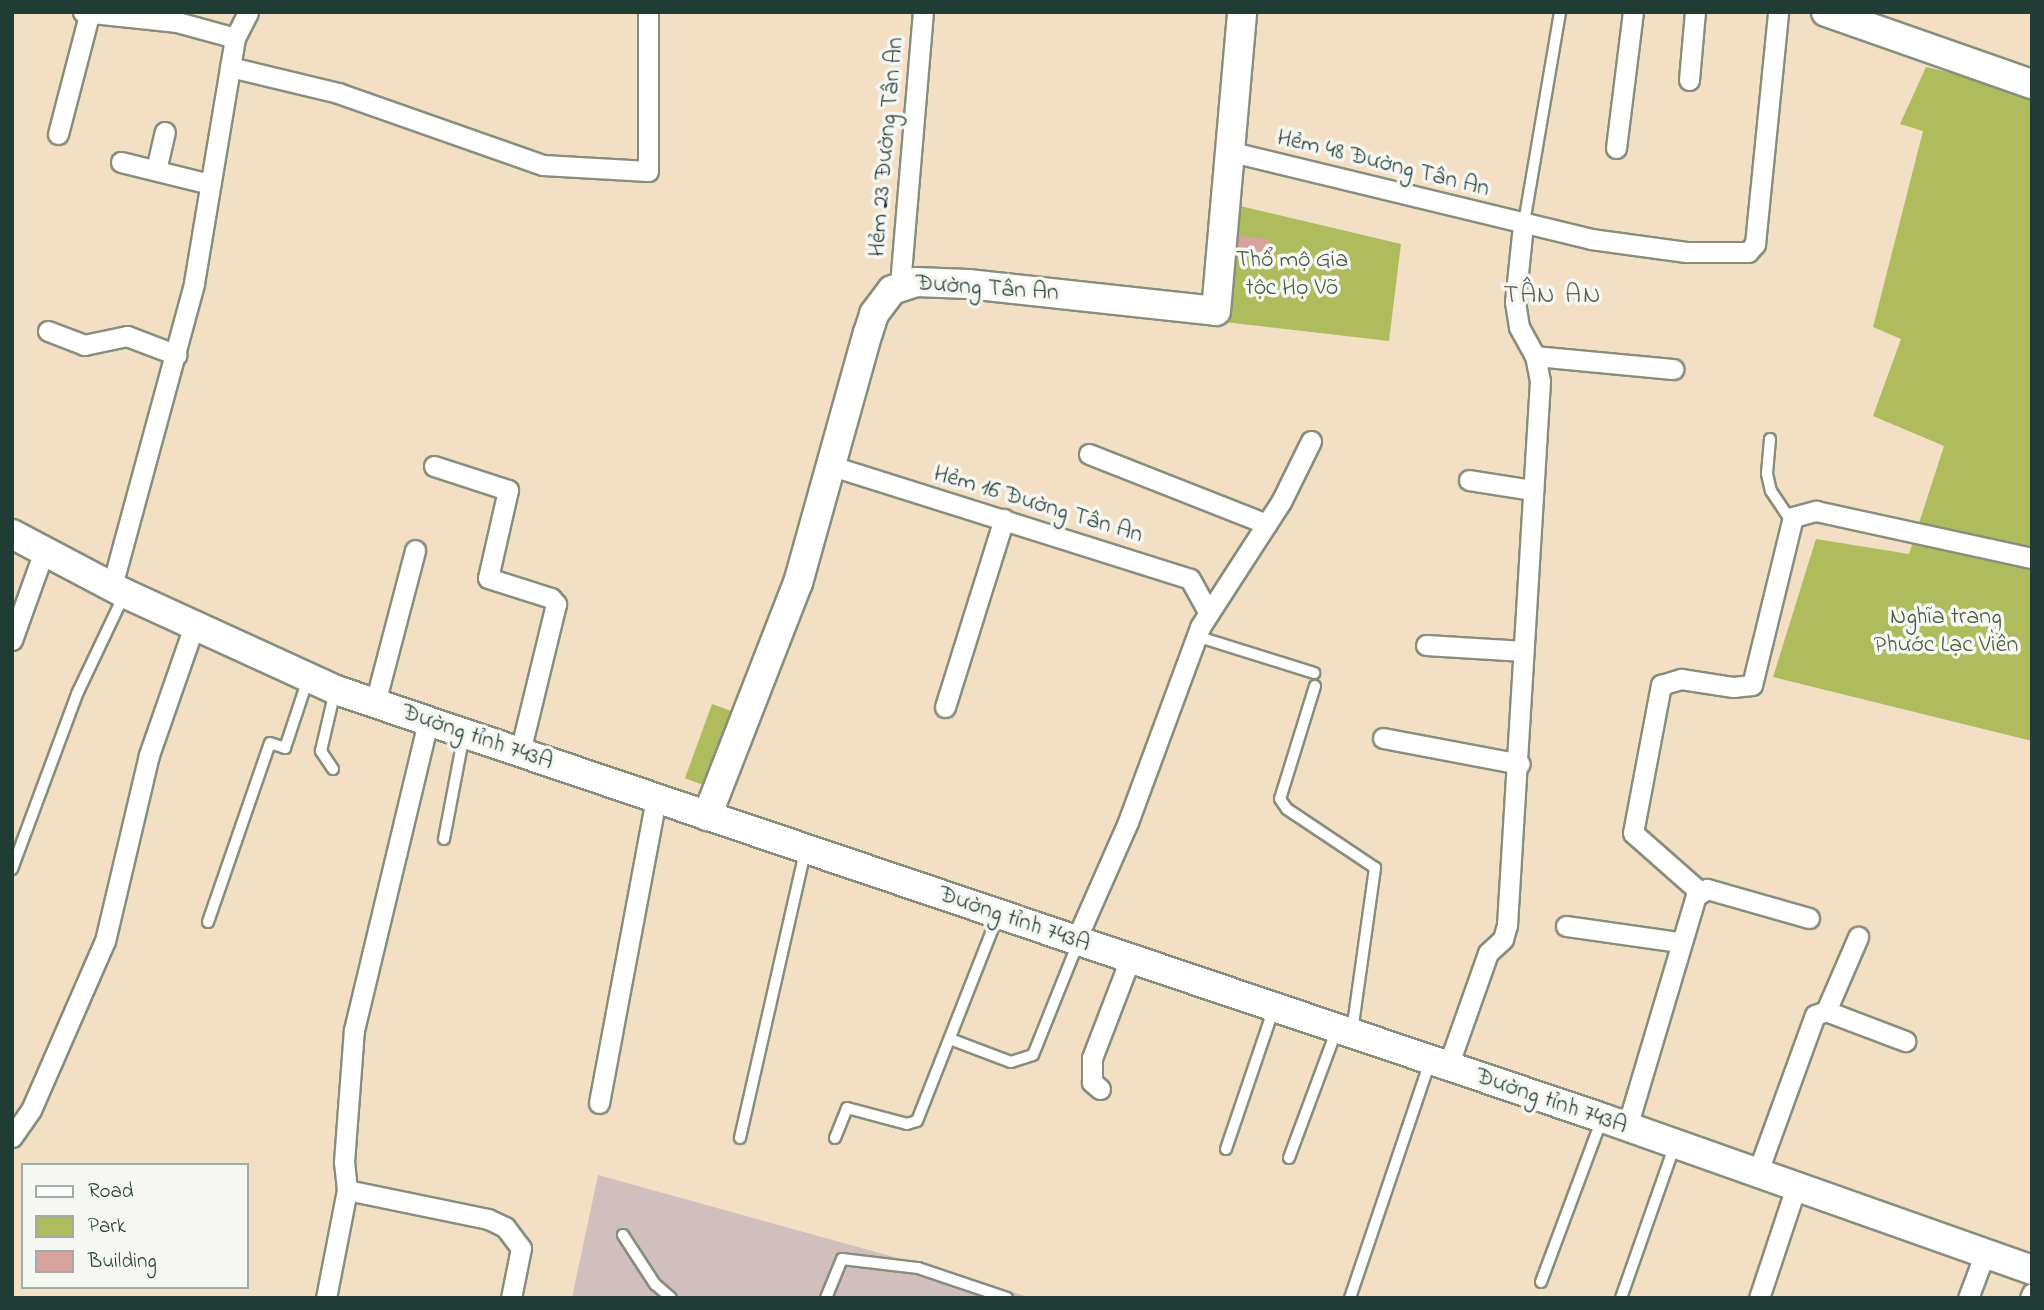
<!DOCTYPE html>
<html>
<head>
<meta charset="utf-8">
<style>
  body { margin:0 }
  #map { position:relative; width:2044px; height:1310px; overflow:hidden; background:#f2dfc4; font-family:"Indie Flower",sans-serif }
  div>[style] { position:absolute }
  .industrial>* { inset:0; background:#d1bfbd }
  .green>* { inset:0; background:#afbc5e; transform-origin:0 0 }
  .building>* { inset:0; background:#d9a39d; transform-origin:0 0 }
  .roads { filter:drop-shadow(2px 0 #888e7c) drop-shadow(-2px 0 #888e7c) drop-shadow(0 2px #888e7c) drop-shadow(0 -2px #888e7c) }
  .lane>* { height:10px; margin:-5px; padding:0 5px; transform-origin:5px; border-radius:5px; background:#fff }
  .street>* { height:19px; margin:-9.5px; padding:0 9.5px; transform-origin:9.5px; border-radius:9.5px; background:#fff }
  .secondary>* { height:28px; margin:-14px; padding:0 14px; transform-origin:14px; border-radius:14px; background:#fff }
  span { translate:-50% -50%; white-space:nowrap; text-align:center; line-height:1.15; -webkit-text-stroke:7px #f6f6f2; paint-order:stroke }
  .street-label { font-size:24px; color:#1f3d34 }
  .park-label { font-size:24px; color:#435d3e }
  .neighbourhood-label { font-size:26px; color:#606159; letter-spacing:2px }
  .frame { position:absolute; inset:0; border:14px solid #1f3d34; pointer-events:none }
  .legend { position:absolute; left:21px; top:1163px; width:228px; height:126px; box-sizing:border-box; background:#f6f6f2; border:2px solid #a0aca6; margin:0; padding:9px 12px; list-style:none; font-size:21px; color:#1f3d34 }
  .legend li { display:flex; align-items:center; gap:14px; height:35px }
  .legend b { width:35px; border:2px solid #a0aca6 }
</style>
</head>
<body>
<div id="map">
  <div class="industrial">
    <div style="clip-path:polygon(598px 1175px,970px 1278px,1031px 1298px,572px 1298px)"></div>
  </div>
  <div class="green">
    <div style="clip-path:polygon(1926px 67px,2032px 92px,2032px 741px,1773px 677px,1816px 539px,1909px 554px,1944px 446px,1873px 416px,1901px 339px,1873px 327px,1923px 131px,1900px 124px)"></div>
    <div style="clip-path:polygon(1240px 206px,1401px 244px,1389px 341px,1224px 322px)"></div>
    <div style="left:712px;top:704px;width:27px;height:79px;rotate:20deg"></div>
  </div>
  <div class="building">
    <div style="left:1239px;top:236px;width:30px;height:19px;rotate:6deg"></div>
  </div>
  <div class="roads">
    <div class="lane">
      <div style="left:1524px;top:223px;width:214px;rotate:-80.3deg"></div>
      <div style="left:1770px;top:439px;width:35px;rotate:95deg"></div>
      <div style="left:1767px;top:474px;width:17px;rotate:77deg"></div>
      <div style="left:1771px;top:491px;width:36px;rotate:56deg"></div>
      <div style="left:1196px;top:636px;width:124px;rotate:17.4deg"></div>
      <div style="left:1315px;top:686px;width:118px;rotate:107.2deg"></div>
      <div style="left:1280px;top:799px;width:12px;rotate:55deg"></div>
      <div style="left:1287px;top:809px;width:106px;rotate:33.8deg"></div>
      <div style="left:1375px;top:868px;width:165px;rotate:98deg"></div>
      <div style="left:333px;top:769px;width:22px;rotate:-124deg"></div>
      <div style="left:321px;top:751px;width:62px;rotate:-76.9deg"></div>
      <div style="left:444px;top:839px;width:107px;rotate:-79.2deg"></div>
      <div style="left:12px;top:869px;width:187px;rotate:-69.6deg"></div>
      <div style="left:77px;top:694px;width:107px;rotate:-64.6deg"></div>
      <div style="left:208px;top:922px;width:189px;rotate:-70.9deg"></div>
      <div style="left:270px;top:743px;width:16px;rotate:18deg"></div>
      <div style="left:285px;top:748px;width:73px;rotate:-71.6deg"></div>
      <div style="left:950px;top:1039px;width:65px;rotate:20.7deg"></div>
      <div style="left:1011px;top:1062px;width:23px;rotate:-18deg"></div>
      <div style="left:1033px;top:1055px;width:121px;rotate:-68.1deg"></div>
      <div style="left:740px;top:1138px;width:292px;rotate:-77.2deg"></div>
      <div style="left:835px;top:1138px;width:32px;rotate:-68deg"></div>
      <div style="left:847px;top:1108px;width:62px;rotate:14.9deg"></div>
      <div style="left:907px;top:1124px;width:10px;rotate:-17deg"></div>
      <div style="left:917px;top:1121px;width:221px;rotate:-68.5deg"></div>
      <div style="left:1226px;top:1149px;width:149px;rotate:-71.2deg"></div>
      <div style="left:1289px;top:1158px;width:138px;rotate:-69.6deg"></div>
      <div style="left:623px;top:1235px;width:59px;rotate:56.9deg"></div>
      <div style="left:655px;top:1284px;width:21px;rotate:41deg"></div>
      <div style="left:1541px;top:1282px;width:174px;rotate:-69.5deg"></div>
      <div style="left:826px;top:1298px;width:42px;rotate:-67.7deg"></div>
      <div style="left:842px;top:1259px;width:77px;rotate:6.8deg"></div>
      <div style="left:918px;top:1268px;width:94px;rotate:18.6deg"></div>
      <div style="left:1350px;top:1298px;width:250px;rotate:-71.3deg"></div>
      <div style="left:1621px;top:1298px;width:162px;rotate:-70.6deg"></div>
    </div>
    <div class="street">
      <div style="left:83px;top:12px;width:95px;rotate:6.1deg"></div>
      <div style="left:177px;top:22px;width:60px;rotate:15.4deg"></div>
      <div style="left:235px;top:38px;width:249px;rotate:99.5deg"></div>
      <div style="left:194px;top:284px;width:313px;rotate:105.2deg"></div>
      <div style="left:235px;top:38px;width:29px;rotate:-63deg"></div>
      <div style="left:230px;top:67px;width:111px;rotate:13.5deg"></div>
      <div style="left:338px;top:93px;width:217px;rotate:19.4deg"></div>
      <div style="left:543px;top:165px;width:105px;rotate:3.3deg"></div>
      <div style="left:648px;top:171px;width:159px;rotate:-90deg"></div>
      <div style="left:1689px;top:80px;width:68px;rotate:-85deg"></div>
      <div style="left:58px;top:134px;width:123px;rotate:-75.4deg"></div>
      <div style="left:1616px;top:148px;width:137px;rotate:-82.9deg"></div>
      <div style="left:1232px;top:152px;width:369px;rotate:13.6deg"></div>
      <div style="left:1591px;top:239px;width:96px;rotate:7.8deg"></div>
      <div style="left:1686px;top:252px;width:62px"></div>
      <div style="left:1748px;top:252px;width:11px;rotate:-49deg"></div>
      <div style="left:1755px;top:244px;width:233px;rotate:-84.3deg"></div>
      <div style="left:121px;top:162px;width:92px;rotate:13.9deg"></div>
      <div style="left:156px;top:170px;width:39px;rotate:-77deg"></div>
      <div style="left:900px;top:285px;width:274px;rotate:-85.2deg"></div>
      <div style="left:48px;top:331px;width:39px;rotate:21deg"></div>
      <div style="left:84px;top:345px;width:44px;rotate:-11.8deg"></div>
      <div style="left:127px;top:336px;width:53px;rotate:20.8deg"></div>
      <div style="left:1535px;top:356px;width:139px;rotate:5.4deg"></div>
      <div style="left:1089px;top:454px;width:191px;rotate:21.5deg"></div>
      <div style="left:434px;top:466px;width:78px;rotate:18deg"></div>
      <div style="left:508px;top:490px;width:90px;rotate:102.8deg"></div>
      <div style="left:488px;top:578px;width:66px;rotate:17.6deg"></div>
      <div style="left:551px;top:598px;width:8px;rotate:50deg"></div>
      <div style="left:556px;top:604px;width:152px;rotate:103.7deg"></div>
      <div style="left:832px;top:466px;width:375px;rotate:17.5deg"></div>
      <div style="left:1190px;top:579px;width:38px;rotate:61deg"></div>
      <div style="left:1469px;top:480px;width:65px;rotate:8.9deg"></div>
      <div style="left:12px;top:640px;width:91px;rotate:-70.2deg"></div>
      <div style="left:1426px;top:645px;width:98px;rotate:3.5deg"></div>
      <div style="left:375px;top:703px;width:158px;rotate:-75.3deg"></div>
      <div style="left:945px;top:707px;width:197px;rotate:-72.6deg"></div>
      <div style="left:1383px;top:738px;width:139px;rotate:10.7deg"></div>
      <div style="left:1700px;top:892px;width:89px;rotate:-138.6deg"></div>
      <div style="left:1633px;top:833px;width:151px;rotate:-79.3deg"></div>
      <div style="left:1661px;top:685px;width:21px;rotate:-17deg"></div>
      <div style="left:1681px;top:679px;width:53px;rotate:8.7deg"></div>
      <div style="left:1733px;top:687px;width:19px;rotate:-6deg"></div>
      <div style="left:1752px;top:685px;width:173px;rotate:-76.3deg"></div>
      <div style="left:1793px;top:517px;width:24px;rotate:-15deg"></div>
      <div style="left:1816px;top:511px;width:221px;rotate:12.3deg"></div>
      <div style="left:1566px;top:926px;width:114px;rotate:8.1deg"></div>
      <div style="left:1076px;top:940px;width:129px;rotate:-66.2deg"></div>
      <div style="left:1128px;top:822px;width:208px;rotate:-69.7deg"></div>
      <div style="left:1200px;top:627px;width:149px;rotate:-57.1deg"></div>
      <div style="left:1281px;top:502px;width:68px;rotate:-63.8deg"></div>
      <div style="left:1826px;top:1011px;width:81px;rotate:-66.6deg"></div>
      <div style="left:1448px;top:1066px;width:120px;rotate:-70.5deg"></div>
      <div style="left:1488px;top:953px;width:21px;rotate:-43deg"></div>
      <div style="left:1503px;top:939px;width:15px;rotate:-74deg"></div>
      <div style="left:1507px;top:925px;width:545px;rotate:-86.53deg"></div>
      <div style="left:1540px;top:381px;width:25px;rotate:-101deg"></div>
      <div style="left:1535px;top:356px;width:33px;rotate:-119deg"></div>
      <div style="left:1519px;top:327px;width:25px;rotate:-99deg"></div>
      <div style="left:1515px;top:302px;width:78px;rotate:-84.1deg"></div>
      <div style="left:1100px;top:1089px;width:11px;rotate:-139deg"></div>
      <div style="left:1092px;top:1082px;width:24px;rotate:-90deg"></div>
      <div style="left:1092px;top:1058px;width:106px;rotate:-69deg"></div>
      <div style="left:599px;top:1103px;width:309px;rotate:-79.4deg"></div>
      <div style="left:1627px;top:1127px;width:241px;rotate:-73.4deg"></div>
      <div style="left:1696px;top:896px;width:13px;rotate:-32deg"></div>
      <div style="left:1707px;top:889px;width:106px;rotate:15.9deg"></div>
      <div style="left:12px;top:1137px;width:33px;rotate:-55deg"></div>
      <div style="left:31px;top:1110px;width:184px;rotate:-66.4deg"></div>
      <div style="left:105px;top:941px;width:191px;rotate:-76.7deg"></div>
      <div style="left:149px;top:755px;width:140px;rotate:-70.8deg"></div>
      <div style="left:1757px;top:1174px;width:169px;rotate:-70deg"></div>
      <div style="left:1815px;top:1015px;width:12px;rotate:-20deg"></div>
      <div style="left:1826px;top:1011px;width:85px;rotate:20.8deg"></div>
      <div style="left:347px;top:1190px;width:144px;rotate:11.6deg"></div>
      <div style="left:488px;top:1219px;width:19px;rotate:25deg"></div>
      <div style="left:505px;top:1227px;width:26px;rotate:53deg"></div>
      <div style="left:521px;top:1248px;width:51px;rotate:101.3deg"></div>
      <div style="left:326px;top:1298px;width:110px;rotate:-79deg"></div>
      <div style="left:347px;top:1190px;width:28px;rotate:-96deg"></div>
      <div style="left:344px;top:1162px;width:132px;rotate:-85.7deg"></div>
      <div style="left:354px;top:1030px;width:317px;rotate:-76.5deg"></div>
      <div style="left:1759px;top:1298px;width:117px;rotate:-71.6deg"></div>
      <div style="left:1968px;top:1298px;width:48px;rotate:-69.3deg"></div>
      <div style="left:2030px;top:1298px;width:5px;rotate:-68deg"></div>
    </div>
    <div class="secondary">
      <div style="left:1826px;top:12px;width:218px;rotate:19.3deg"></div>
      <div style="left:12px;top:534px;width:127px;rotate:27.8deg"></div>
      <div style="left:124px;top:593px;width:233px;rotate:24.6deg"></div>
      <div style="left:336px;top:690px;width:1337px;rotate:18.67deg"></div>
      <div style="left:1603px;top:1118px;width:455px;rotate:19.5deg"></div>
      <div style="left:707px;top:816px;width:250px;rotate:-68.7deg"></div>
      <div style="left:798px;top:583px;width:260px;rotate:-74.4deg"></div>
      <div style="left:868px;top:333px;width:20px;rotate:-72deg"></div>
      <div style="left:874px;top:314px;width:30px;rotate:-53deg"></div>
      <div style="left:892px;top:290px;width:25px;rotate:-18deg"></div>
      <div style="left:916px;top:282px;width:52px;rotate:2.2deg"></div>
      <div style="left:968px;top:284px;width:249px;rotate:6.2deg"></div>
      <div style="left:1216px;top:311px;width:300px;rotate:-85deg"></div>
    </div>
  </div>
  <div class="street-label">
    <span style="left:887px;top:147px;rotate:-85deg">Hẻm 23 Đường Tân An</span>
    <span style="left:1383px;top:164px;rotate:14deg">Hẻm 48 Đường Tân An</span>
    <span style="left:987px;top:289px;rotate:4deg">Đường Tân An</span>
    <span style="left:1038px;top:505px;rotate:17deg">Hẻm 16 Đường Tân An</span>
    <span style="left:477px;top:738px;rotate:19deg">Đường tỉnh 743A</span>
    <span style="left:1014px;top:920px;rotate:19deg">Đường tỉnh 743A</span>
    <span style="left:1551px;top:1102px;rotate:19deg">Đường tỉnh 743A</span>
  </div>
  <div class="park-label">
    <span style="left:1292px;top:275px">Thổ mộ Gia<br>tộc Họ Võ</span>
    <span style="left:1946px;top:632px">Nghĩa trang<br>Phước Lạc Viên</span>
  </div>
  <div class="neighbourhood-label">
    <span style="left:1553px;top:297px">TÂN AN</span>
  </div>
  <div class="frame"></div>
  <ul class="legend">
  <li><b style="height:9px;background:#fff"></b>Road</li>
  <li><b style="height:19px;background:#afbc5e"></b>Park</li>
  <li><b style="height:19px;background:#d9a39d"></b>Building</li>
  </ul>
</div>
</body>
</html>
